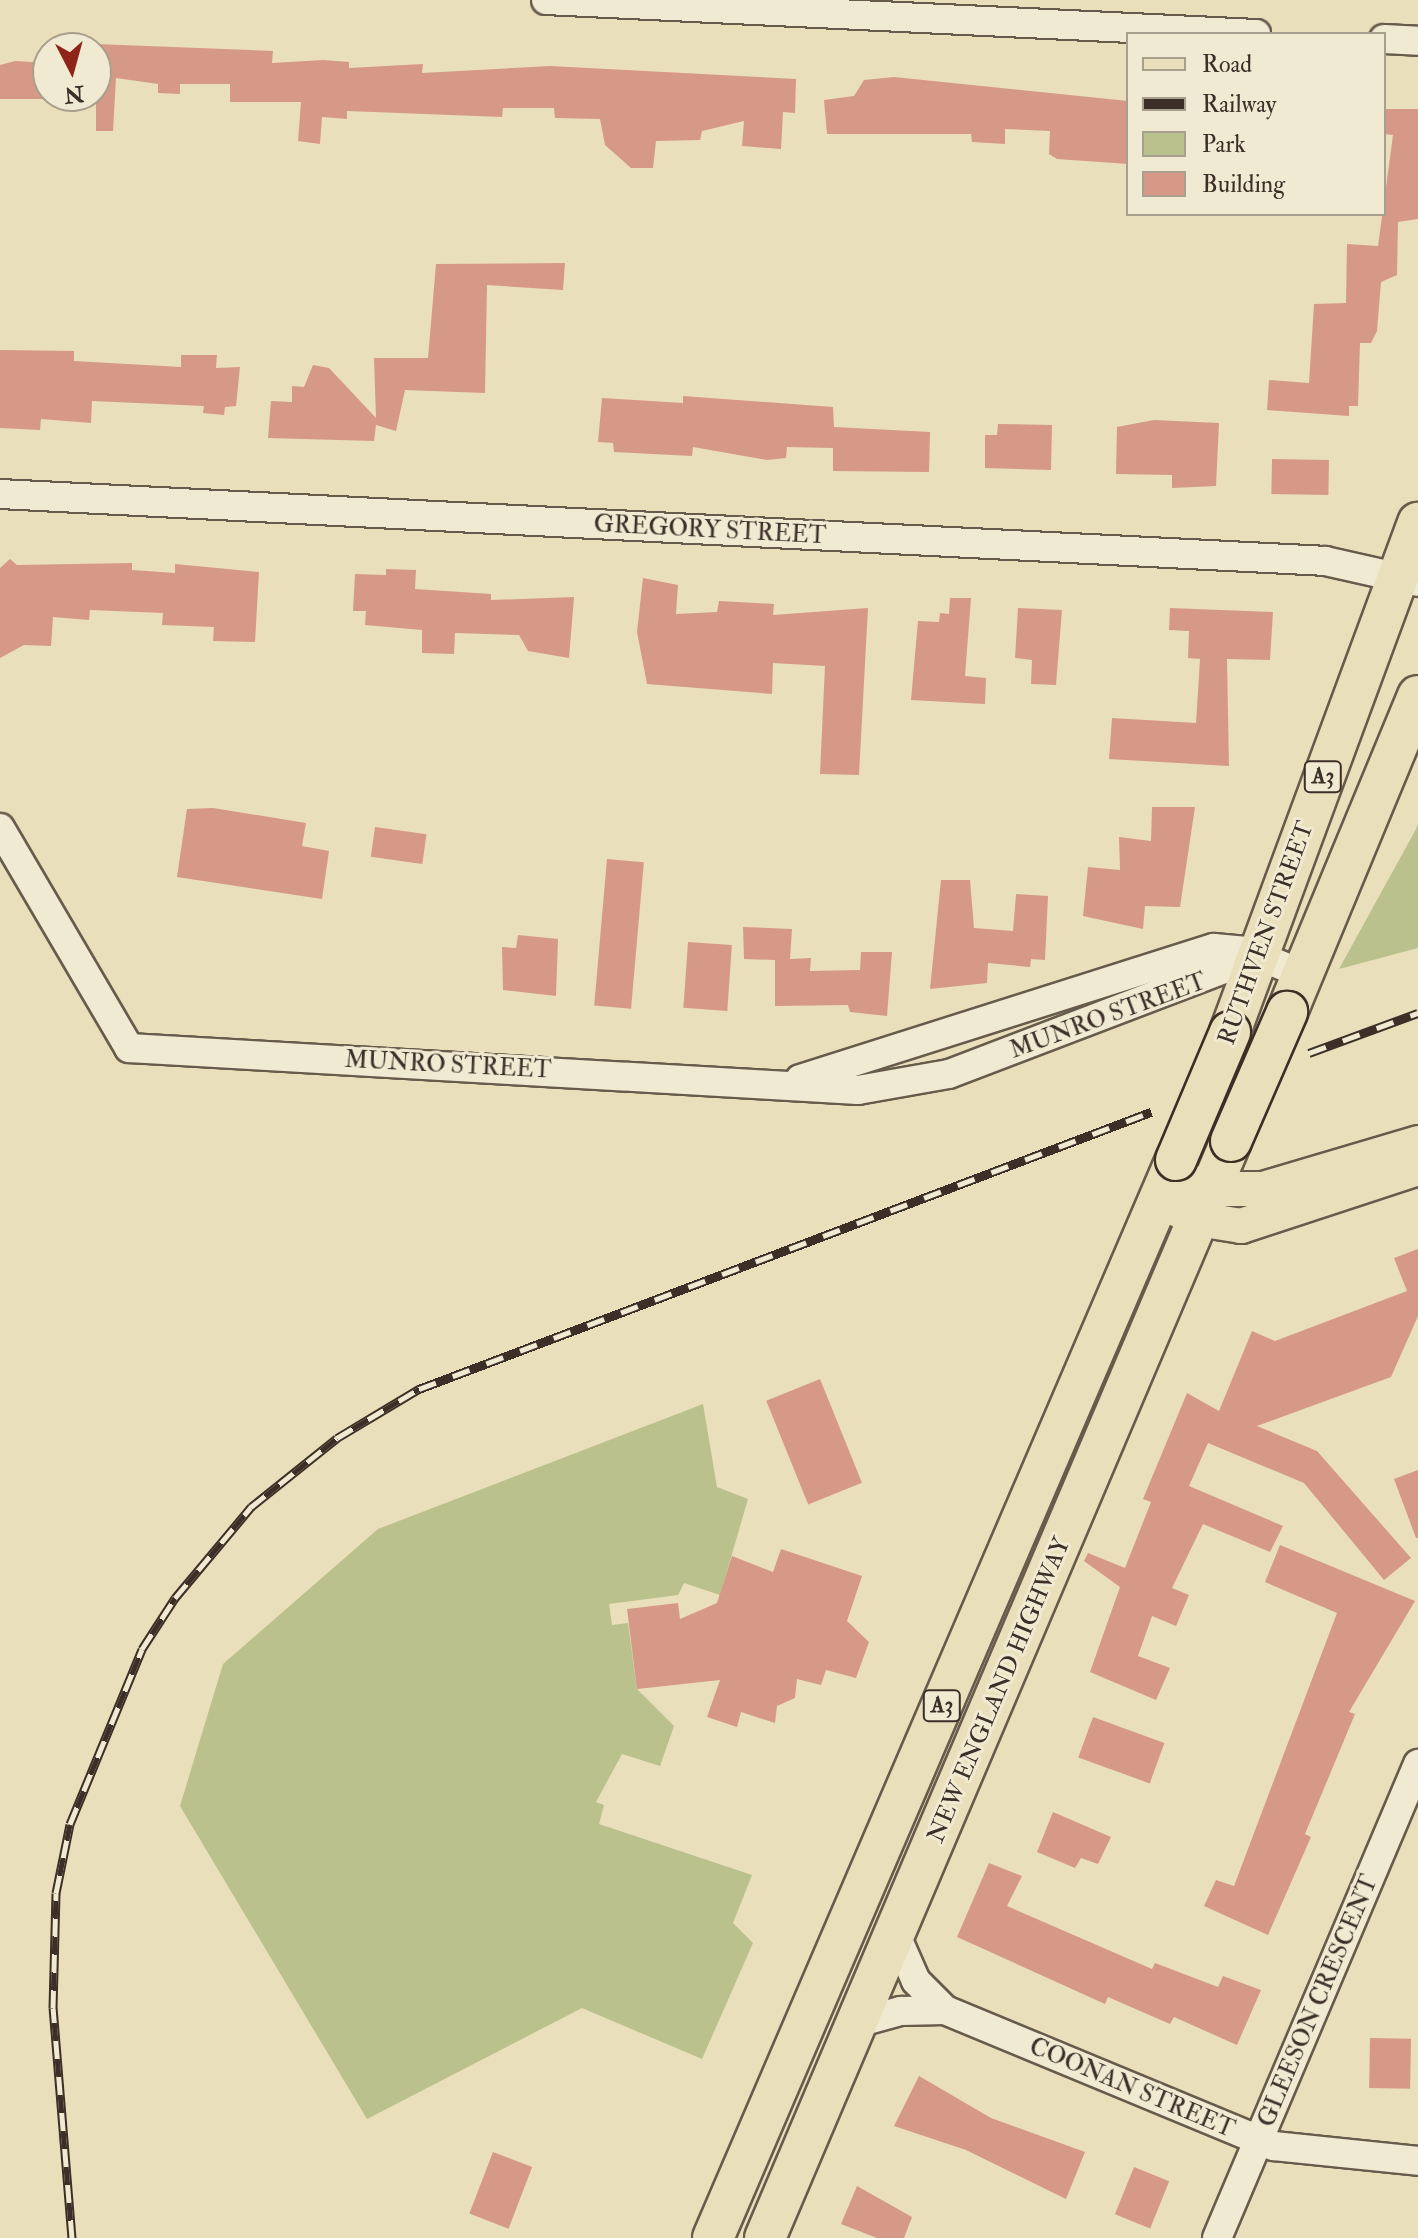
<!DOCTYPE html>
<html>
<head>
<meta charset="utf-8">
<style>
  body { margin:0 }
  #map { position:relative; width:1418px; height:2238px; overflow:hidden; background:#e9dfba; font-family:"IM FELL Double Pica",serif }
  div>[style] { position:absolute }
  .green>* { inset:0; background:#bbc18c }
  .building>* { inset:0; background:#d69987; transform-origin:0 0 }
  .roads { filter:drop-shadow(2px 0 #675b4c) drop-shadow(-2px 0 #675b4c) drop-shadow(0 2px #675b4c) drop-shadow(0 -2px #675b4c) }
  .minor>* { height:28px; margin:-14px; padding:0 14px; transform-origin:14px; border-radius:14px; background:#f1ead2 }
  .major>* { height:34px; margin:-17px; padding:0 17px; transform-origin:17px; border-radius:17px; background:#e9dfba }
  .highway>* { height:40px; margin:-20px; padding:0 20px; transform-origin:20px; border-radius:20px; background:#e9dfba }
  .rail>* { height:9px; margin-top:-4.5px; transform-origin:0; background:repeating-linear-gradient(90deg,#f1ead2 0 18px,#3c2f28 0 36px); box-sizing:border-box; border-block:2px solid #3c2f28 }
  .bridges { filter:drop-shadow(2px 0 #3c2f28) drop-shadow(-2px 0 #3c2f28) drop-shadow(0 2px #3c2f28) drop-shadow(0 -2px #3c2f28) }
  .highway-bridge>* { height:40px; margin:-20px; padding:0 20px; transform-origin:20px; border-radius:20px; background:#e9dfba }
  span { translate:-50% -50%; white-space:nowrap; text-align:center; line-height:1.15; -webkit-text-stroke:6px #f1ead2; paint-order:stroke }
  .shield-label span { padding:2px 6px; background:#f1ead2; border:2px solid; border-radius:6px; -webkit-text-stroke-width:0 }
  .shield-label { font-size:22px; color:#3c2f28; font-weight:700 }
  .street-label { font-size:24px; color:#3c2f28 }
  .legend { position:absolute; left:1126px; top:32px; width:260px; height:184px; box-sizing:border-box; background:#f1ead2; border:2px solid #a99f8e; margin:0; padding:10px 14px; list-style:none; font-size:24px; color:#3c2f28 }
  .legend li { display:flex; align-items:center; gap:16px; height:40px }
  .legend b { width:40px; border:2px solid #a99f8e }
  .north { position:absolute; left:32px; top:32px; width:80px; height:80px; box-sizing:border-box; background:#f1ead2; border:2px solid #a99f8e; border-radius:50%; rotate:174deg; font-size:22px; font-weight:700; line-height:32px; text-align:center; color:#3c2f28 }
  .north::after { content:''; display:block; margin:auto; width:28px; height:36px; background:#8f2418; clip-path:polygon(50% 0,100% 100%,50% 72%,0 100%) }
</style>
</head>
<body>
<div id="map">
  <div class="green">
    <div style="clip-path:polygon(1418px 824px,1418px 948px,1339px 969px,1415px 831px)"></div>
    <div style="clip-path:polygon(703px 1404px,717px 1487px,748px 1499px,720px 1595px,684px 1583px,678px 1595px,609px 1604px,612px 1625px,628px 1623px,637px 1689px,674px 1726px,660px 1766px,622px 1754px,596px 1802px,604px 1805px,599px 1824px,752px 1875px,733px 1923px,753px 1943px,702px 2059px,582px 2008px,367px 2119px,180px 1806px,223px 1664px,378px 1529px)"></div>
  </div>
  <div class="building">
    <div style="clip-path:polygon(96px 44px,273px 51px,272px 63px,323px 60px,349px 62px,349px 68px,423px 64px,422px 73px,550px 66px,796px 79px,795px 113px,783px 112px,781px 149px,742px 146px,744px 121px,702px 131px,700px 140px,656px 141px,653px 168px,631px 168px,605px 145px,600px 119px,555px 118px,554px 108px,503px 108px,502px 117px,347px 111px,347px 119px,322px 117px,320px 144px,298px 141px,301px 102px,230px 102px,230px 84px,180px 84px,180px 94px,158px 93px,158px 84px,116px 78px,113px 131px,96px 131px)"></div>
    <div style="clip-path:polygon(15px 61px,48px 63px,48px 99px,0 99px,0 65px)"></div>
    <div style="clip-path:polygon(894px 77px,1128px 101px,1128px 164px,1057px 159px,1049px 154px,1050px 131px,1005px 129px,1005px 144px,972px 142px,971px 134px,827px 134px,824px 100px,854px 96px,864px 80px)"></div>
    <div style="clip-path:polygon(1384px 109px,1418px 109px,1418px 219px,1398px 222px,1397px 275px,1381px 282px,1377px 331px,1371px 343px,1360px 343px,1358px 406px,1349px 406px,1349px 416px,1267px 410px,1269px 380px,1309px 383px,1314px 304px,1346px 303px,1347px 244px,1378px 246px,1393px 135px,1384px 134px)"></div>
    <div style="clip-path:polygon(565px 263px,563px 290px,487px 285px,485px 393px,405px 390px,396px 431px,376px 425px,374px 441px,268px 438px,271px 401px,292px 402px,292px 386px,304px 387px,313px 365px,329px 368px,376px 418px,374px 358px,428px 358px,436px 264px)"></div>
    <div style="clip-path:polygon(0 350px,74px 351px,74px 361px,181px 367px,181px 355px,217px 355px,216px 368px,240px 367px,236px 406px,225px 407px,224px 415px,203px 413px,204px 406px,92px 401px,91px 423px,41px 419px,40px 430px,0 428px)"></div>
    <div style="clip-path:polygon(683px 396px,833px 407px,834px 427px,930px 432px,929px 472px,833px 471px,833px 448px,787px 447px,786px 458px,767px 460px,693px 447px,692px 456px,614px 452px,613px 443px,598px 442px,602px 398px,683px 403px)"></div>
    <div style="clip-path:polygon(1154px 420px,1219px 423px,1216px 486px,1172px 488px,1172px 475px,1116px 474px,1117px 427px)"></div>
    <div style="clip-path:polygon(998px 424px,1052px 425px,1051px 470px,985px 468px,985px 435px,997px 435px)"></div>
    <div style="left:1272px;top:459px;width:57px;height:35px;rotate:1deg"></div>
    <div style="clip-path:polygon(10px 559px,17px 565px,132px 563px,132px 570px,175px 573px,175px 564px,259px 572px,255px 642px,213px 641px,214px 627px,162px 625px,163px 613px,90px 610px,89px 620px,53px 617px,51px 646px,24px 645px,0 658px,0 568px)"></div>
    <div style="clip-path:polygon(386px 569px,416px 570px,415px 589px,491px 594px,491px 600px,574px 597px,569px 658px,528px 651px,519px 635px,455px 633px,454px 654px,422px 653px,422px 630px,365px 625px,366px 611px,353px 611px,355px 574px,386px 575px)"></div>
    <div style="clip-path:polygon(643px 578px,678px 585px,676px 614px,717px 612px,719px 601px,774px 604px,773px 615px,868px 608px,859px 775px,820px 774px,825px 666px,773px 663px,772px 694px,647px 684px,637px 632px)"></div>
    <div style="clip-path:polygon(950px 598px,971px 598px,965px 676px,986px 678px,985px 704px,911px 700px,918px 621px,939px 622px,940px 613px,949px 614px)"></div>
    <div style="clip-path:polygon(1018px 608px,1062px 610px,1056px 685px,1031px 684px,1032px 660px,1015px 658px)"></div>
    <div style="clip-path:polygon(1170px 608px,1273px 612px,1270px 660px,1227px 659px,1229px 766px,1109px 759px,1112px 718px,1196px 723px,1200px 659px,1188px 658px,1189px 631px,1169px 630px)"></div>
    <div style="clip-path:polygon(1152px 807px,1195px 807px,1180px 907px,1145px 906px,1143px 929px,1083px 916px,1088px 867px,1120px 870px,1119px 837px,1151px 841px)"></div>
    <div style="clip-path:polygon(213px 808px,306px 823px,302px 846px,329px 851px,322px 899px,177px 877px,187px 809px)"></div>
    <div style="left:375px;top:827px;width:52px;height:30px;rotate:8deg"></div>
    <div style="left:607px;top:859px;width:37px;height:147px;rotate:5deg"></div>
    <div style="clip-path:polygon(941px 880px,970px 880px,974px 928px,1013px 931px,1016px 894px,1048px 896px,1045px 960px,1031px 959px,1030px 967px,988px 963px,987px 983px,930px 989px)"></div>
    <div style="clip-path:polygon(743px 927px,792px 929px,790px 959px,811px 958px,810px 971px,860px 970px,861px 952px,892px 952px,887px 1016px,850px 1012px,848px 1005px,775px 1006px,775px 960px,744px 959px)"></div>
    <div style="clip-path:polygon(518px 935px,558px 939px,556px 996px,503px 990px,502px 947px,516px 948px)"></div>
    <div style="left:688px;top:942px;width:44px;height:66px;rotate:4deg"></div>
    <div style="clip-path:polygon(1418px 1249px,1418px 1316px,1391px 1377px,1257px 1426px,1317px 1451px,1411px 1558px,1384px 1580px,1304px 1483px,1208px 1443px,1189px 1486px,1283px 1526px,1270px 1552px,1203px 1524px,1172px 1588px,1189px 1595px,1176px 1626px,1152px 1616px,1138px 1656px,1170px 1668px,1156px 1700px,1090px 1672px,1120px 1587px,1084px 1561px,1088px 1553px,1125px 1568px,1151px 1502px,1143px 1499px,1187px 1393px,1219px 1411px,1252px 1331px,1275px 1341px,1407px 1291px,1394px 1258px)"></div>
    <div style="left:820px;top:1379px;width:112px;height:58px;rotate:68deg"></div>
    <div style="clip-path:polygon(1418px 1470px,1418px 1538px,1416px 1538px,1394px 1479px)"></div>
    <div style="clip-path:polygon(1280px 1545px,1415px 1601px,1349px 1712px,1355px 1714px,1305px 1834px,1311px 1837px,1268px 1935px,1204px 1906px,1216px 1880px,1234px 1886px,1337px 1613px,1265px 1582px)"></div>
    <div style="clip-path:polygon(781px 1549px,862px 1576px,847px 1621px,869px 1642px,856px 1678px,826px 1670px,821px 1685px,797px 1679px,795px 1698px,777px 1706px,775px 1723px,741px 1712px,737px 1727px,707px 1717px,720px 1680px,637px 1689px,627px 1609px,678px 1603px,680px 1619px,717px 1603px,732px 1556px,773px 1572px)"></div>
    <div style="left:1093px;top:1717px;width:76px;height:43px;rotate:20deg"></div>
    <div style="clip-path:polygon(1053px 1812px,1111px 1837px,1098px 1864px,1081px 1858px,1075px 1868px,1037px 1852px)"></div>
    <div style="clip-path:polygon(989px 1863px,1022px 1876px,1007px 1906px,1152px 1969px,1155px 1963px,1218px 1987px,1223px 1976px,1261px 1990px,1237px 2045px,1174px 2017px,1170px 2024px,1108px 1997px,1105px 2004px,957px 1937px)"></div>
    <div style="left:1370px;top:2038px;width:41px;height:50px;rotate:1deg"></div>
    <div style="clip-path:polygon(919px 2076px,991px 2118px,1085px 2152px,1066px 2199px,966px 2150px,894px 2126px)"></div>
    <div style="left:493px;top:2152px;width:42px;height:66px;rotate:21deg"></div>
    <div style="left:1134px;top:2167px;width:38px;height:51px;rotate:22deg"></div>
    <div style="clip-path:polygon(857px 2186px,912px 2217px,904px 2238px,877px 2238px,841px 2224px)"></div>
  </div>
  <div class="roads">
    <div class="minor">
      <div style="left:546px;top:0;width:711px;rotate:2.74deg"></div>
      <div style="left:1384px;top:39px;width:34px;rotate:3deg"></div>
      <div style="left:0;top:494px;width:1327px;rotate:2.89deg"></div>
      <div style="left:1325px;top:561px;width:95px;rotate:12.7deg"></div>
      <div style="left:0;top:828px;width:255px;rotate:59.6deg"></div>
      <div style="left:129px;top:1048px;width:730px;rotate:3.3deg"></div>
      <div style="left:858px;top:1090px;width:92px;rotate:-10deg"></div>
      <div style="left:949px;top:1074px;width:331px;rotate:-20.9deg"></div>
      <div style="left:800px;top:1079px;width:434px;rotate:-17.6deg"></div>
      <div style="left:1214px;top:948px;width:33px;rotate:5deg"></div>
      <div style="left:1247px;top:951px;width:60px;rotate:22.7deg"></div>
      <div style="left:895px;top:1933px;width:52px;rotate:66.4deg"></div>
      <div style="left:916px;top:1981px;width:41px;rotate:45deg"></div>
      <div style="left:945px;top:2010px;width:356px;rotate:22.5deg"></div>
      <div style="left:1274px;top:2146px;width:145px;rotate:5.9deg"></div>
      <div style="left:857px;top:2023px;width:46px;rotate:-15.3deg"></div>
      <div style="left:901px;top:2011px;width:44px;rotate:-1.3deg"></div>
      <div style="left:1217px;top:2238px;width:515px;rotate:-67.02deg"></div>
    </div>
    <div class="major">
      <div style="left:1170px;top:1174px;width:44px;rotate:20.1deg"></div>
      <div style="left:1211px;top:1189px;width:52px"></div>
      <div style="left:1263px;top:1189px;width:162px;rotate:-16.5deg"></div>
      <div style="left:1159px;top:1201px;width:43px;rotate:24.8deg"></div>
      <div style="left:1198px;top:1219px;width:44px;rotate:9.2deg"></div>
      <div style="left:1241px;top:1226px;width:186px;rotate:-18.1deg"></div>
    </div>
    <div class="highway">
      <div style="left:1287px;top:1012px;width:342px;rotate:-67.5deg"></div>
      <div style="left:1230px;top:1032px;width:543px;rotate:-69.73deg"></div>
      <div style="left:713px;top:2238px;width:1173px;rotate:-66.76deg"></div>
      <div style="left:765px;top:2238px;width:1192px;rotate:-66.98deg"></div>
    </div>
  </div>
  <div class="rail">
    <div style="left:1309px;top:1053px;width:116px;rotate:-20.2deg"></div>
    <div style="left:72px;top:2238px;width:231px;rotate:-94.7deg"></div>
    <div style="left:53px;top:2008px;width:115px;rotate:-88.5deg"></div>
    <div style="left:56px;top:1893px;width:70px;rotate:-78.5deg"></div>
    <div style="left:70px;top:1824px;width:189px;rotate:-67.6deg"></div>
    <div style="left:142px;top:1649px;width:61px;rotate:-57.1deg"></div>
    <div style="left:175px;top:1598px;width:119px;rotate:-50.1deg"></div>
    <div style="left:251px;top:1507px;width:110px;rotate:-38.7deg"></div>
    <div style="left:337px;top:1438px;width:96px;rotate:-30.9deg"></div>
    <div style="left:419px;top:1389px;width:783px;rotate:-20.73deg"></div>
  </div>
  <div class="bridges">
    <div class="highway-bridge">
      <div style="left:1231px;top:1141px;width:141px;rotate:-66.5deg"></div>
      <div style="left:1176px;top:1160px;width:139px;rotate:-67.1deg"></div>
    </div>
  </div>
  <div class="shield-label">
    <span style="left:1323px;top:777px">A3</span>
    <span style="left:942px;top:1706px">A3</span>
  </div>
  <div class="street-label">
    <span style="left:710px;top:530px;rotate:3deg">GREGORY STREET</span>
    <span style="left:1266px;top:933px;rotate:-70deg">RUTHVEN STREET</span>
    <span style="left:1108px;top:1016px;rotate:-20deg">MUNRO STREET</span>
    <span style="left:448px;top:1065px;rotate:3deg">MUNRO STREET</span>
    <span style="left:999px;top:1690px;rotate:-67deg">NEW ENGLAND HIGHWAY</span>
    <span style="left:1318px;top:2001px;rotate:-67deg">GLEESON CRESCENT</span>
    <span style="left:1132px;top:2088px;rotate:23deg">COONAN STREET</span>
  </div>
  <ul class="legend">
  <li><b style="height:10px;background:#e9dfba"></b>Road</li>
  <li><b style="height:10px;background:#3c2f28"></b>Railway</li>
  <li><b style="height:22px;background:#bbc18c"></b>Park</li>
  <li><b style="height:22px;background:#d69987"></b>Building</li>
  </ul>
  <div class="north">N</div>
</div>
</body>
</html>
